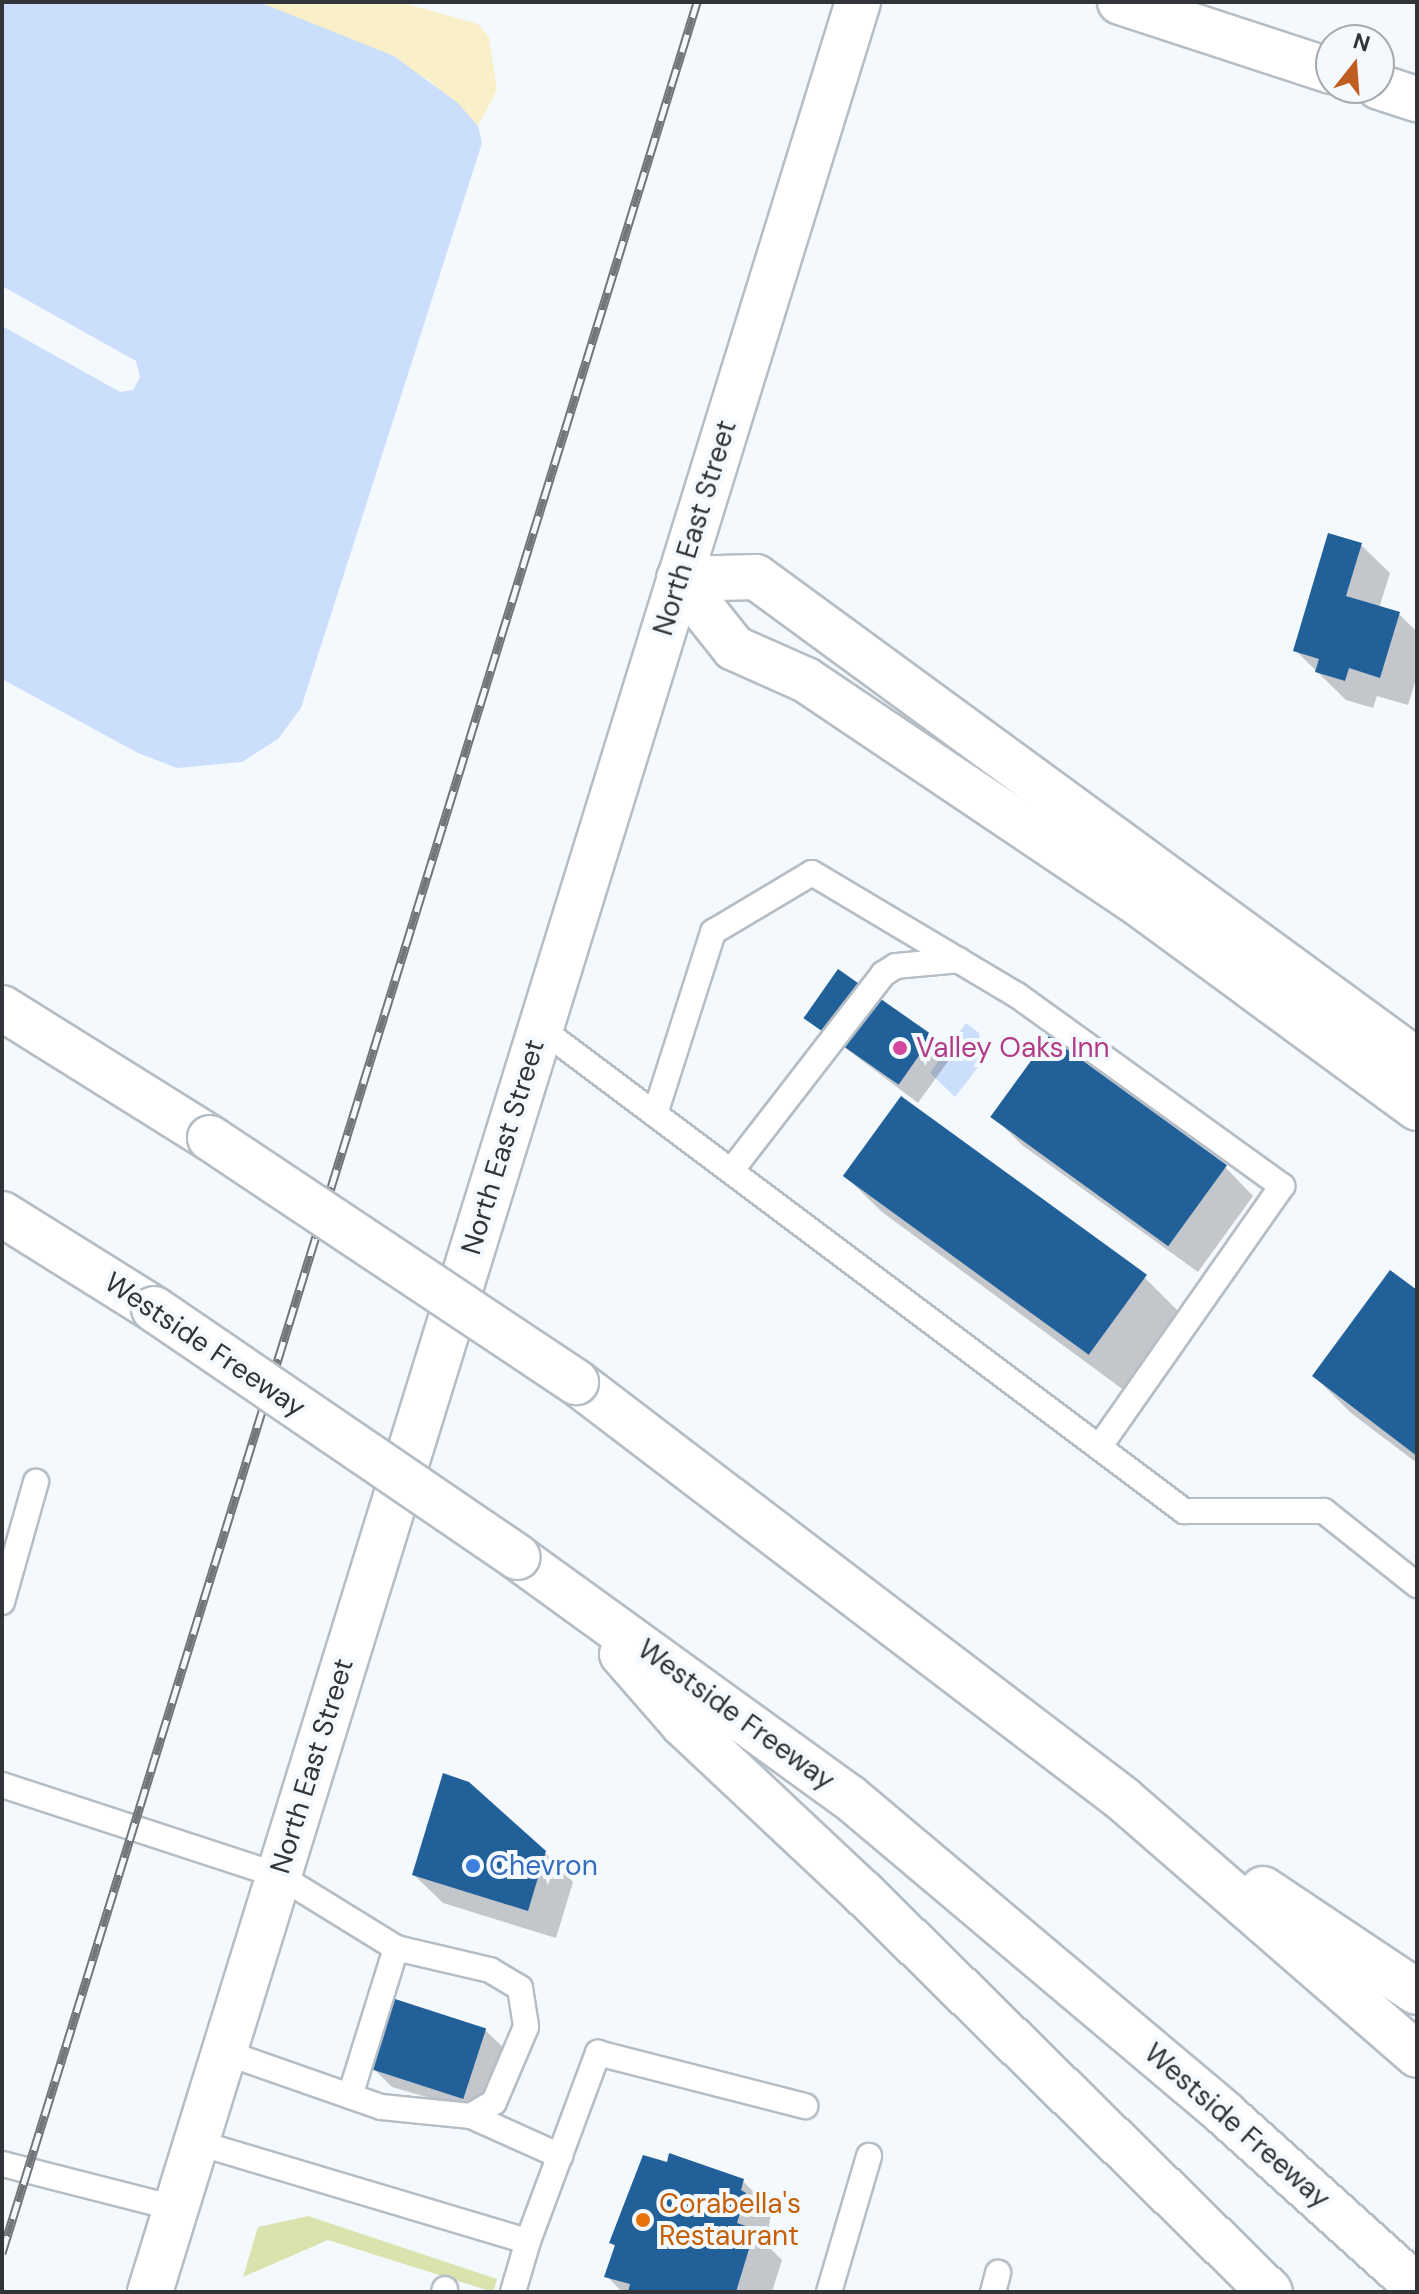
<!DOCTYPE html>
<html>
<head>
<meta charset="utf-8">
<style>
  body { margin:0 }
  #map { position:relative; width:1419px; height:2294px; overflow:hidden; background:#f4f9fe; font-family:"DM Sans",sans-serif }
  div>[style] { position:absolute }
  .green>* { inset:0; background:#dae3ae }
  .sand>* { inset:0; background:#f9efc9 }
  .water>* { inset:0; background:#cbdefb }
  .shadow>* { inset:0; background:#0003 }
  .building>* { inset:0; background:#226099; transform-origin:0 0 }
  .roads { filter:drop-shadow(2px 0 #b5bdc5) drop-shadow(-2px 0 #b5bdc5) drop-shadow(0 2px #b5bdc5) drop-shadow(0 -2px #b5bdc5) }
  .service>* { height:24px; margin:-12px; padding:0 12px; transform-origin:12px; border-radius:12px; background:#fff }
  .minor>* { height:44px; margin:-22px; padding:0 22px; transform-origin:22px; border-radius:22px; background:#fff }
  .secondary>* { height:44px; margin:-22px; padding:0 22px; transform-origin:22px; border-radius:22px; background:#fff }
  .motorway>* { height:44px; margin:-22px; padding:0 22px; transform-origin:22px; border-radius:22px; background:#fff }
  .rail>* { height:9px; margin-top:-4.5px; transform-origin:0; background:repeating-linear-gradient(90deg,#f4f9fe 0 18px,#72757a 0 36px); box-sizing:border-box; border-block:2px solid #72757a }
  .bridges { filter:drop-shadow(2px 0 #b5bdc5) drop-shadow(-2px 0 #b5bdc5) drop-shadow(0 2px #b5bdc5) drop-shadow(0 -2px #b5bdc5) }
  .motorway-bridge>* { height:44px; margin:-22px; padding:0 22px; transform-origin:22px; border-radius:22px; background:#fff }
  .dots>* { width:22px; height:22px; translate:-50% -50%; box-sizing:border-box; border:4px solid #f4f9fe; border-radius:50% }
  span { translate:-50% -50%; white-space:nowrap; text-align:center; line-height:1.15; -webkit-text-stroke:8px #f4f9fe; paint-order:stroke }
  .street-label { font-size:28px; color:#313438 }
  .hotel-label { font-size:28px; color:#b23c85 }
  .left { translate:0 -50%; text-align:left }
  .shop-label { font-size:28px; color:#366cbe }
  .food-label { font-size:28px; color:#c56008 }
  .frame { position:absolute; inset:0; border:4px solid #313438; pointer-events:none }
  .north { position:absolute; left:1315px; top:24px; width:80px; height:80px; box-sizing:border-box; background:#f4f9fe; border:2px solid #a6aaaf; border-radius:50%; rotate:17deg; font-size:22px; font-weight:700; line-height:32px; text-align:center; color:#313438 }
  .north::after { content:''; display:block; margin:auto; width:28px; height:36px; background:#c05e21; clip-path:polygon(50% 0,100% 100%,50% 72%,0 100%) }
</style>
</head>
<body>
<div id="map">
  <div class="green">
    <div style="clip-path:polygon(308px 2216px,497px 2279px,493px 2292px,328px 2240px,243px 2277px,258px 2227px)"></div>
  </div>
  <div class="sand">
    <div style="clip-path:polygon(259px 2px,400px 2px,478px 24px,489px 37px,497px 90px,478px 126px,429px 80px)"></div>
  </div>
  <div class="water">
    <div style="clip-path:polygon(2px 2px,259px 2px,394px 56px,458px 103px,478px 126px,482px 143px,301px 708px,278px 739px,242px 762px,177px 768px,138px 753px,2px 679px,2px 326px,120px 392px,133px 390px,140px 377px,136px 361px,2px 286px)"></div>
    <div style="clip-path:polygon(966px 1023px,979px 1033px,981px 1047px,989px 1053px,955px 1097px,930px 1073px)"></div>
  </div>
  <div class="shadow">
    <div style="clip-path:polygon(1361px 545px,1390px 573px,1379px 608px,1399px 614px,1417px 632px,1417px 676px,1408px 705px,1377px 696px,1373px 708px,1346px 700px,1295px 650px)"></div>
    <div style="clip-path:polygon(803px 1016px,932px 1038px,951px 1057px,918px 1103px)"></div>
    <div style="clip-path:polygon(993px 1116px,1225px 1167px,1253px 1196px,1198px 1272px,1022px 1145px)"></div>
    <div style="clip-path:polygon(845px 1176px,1144px 1277px,1181px 1314px,1125px 1391px,882px 1212px)"></div>
    <div style="clip-path:polygon(1417px 1292px,1417px 1463px,1351px 1413px,1314px 1376px)"></div>
    <div style="clip-path:polygon(545px 1853px,573px 1882px,556px 1938px,443px 1903px,414px 1875px)"></div>
    <div style="clip-path:polygon(485px 2030px,505px 2049px,484px 2114px,392px 2087px,373px 2068px)"></div>
    <div style="clip-path:polygon(743px 2181px,771px 2210px,767px 2245px,782px 2260px,772px 2292px,622px 2292px,607px 2276px,616px 2248px,611px 2243px)"></div>
  </div>
  <div class="building">
    <div style="clip-path:polygon(1328px 533px,1362px 543px,1346px 596px,1400px 612px,1380px 678px,1349px 668px,1345px 681px,1315px 672px,1319px 659px,1293px 651px)"></div>
    <div style="left:838px;top:969px;width:116px;height:60px;rotate:35deg"></div>
    <div style="left:1049px;top:1036px;width:220px;height:100px;rotate:36deg"></div>
    <div style="left:901px;top:1096px;width:304px;height:99px;rotate:36deg"></div>
    <div style="clip-path:polygon(1390px 1270px,1417px 1290px,1417px 1456px,1312px 1376px)"></div>
    <div style="clip-path:polygon(443px 1773px,469px 1782px,546px 1851px,528px 1911px,412px 1875px)"></div>
    <div style="left:392px;top:1998px;width:99px;height:74px;rotate:18deg"></div>
    <div style="clip-path:polygon(669px 2153px,744px 2179px,741px 2190px,746px 2193px,737px 2223px,755px 2229px,736px 2292px,628px 2292px,630px 2284px,604px 2277px,615px 2245px,609px 2243px,643px 2155px,667px 2162px)"></div>
  </div>
  <div class="roads">
    <div class="service">
      <div style="left:540px;top:1028px;width:805px;rotate:36.87deg"></div>
      <div style="left:1184px;top:1511px;width:140px"></div>
      <div style="left:1324px;top:1511px;width:119px;rotate:38.5deg"></div>
      <div style="left:655px;top:1114px;width:191px;rotate:-72.3deg"></div>
      <div style="left:713px;top:932px;width:115px;rotate:-30.8deg"></div>
      <div style="left:812px;top:873px;width:239px;rotate:30.8deg"></div>
      <div style="left:1017px;top:995px;width:327px;rotate:35.8deg"></div>
      <div style="left:1282px;top:1186px;width:319px;rotate:125deg"></div>
      <div style="left:731px;top:1171px;width:249px;rotate:-52.3deg"></div>
      <div style="left:883px;top:974px;width:15px;rotate:-32deg"></div>
      <div style="left:896px;top:966px;width:63px;rotate:-5.4deg"></div>
      <div style="left:2px;top:1602px;width:125px;rotate:-74.2deg"></div>
      <div style="left:2px;top:1785px;width:290px;rotate:18.1deg"></div>
      <div style="left:278px;top:1875px;width:139px;rotate:31.7deg"></div>
      <div style="left:396px;top:1948px;width:97px;rotate:13.2deg"></div>
      <div style="left:490px;top:1970px;width:35px;rotate:31deg"></div>
      <div style="left:520px;top:1988px;width:39px;rotate:81deg"></div>
      <div style="left:526px;top:2027px;width:82px;rotate:113.1deg"></div>
      <div style="left:494px;top:2102px;width:27px;rotate:149deg"></div>
      <div style="left:471px;top:2116px;width:90px;rotate:-174.3deg"></div>
      <div style="left:381px;top:2107px;width:166px;rotate:-160.7deg"></div>
      <div style="left:350px;top:2096px;width:155px;rotate:-72.7deg"></div>
      <div style="left:471px;top:2116px;width:98px;rotate:24.2deg"></div>
      <div style="left:195px;top:2142px;width:347px;rotate:16.6deg"></div>
      <div style="left:528px;top:2241px;width:53px;rotate:106.4deg"></div>
      <div style="left:2px;top:2164px;width:179px;rotate:14.3deg"></div>
      <div style="left:528px;top:2241px;width:201px;rotate:-69.6deg"></div>
      <div style="left:598px;top:2053px;width:214px;rotate:14.4deg"></div>
      <div style="left:444px;top:2292px;width:3px;rotate:-72deg"></div>
      <div style="left:829px;top:2292px;width:142px;rotate:-73.6deg"></div>
      <div style="left:993px;top:2292px;width:20px;rotate:-75deg"></div>
    </div>
    <div class="minor">
      <div style="left:1120px;top:2px;width:222px;rotate:18.1deg"></div>
      <div style="left:1379px;top:87px;width:40px;rotate:18deg"></div>
    </div>
    <div class="secondary">
      <div style="left:150px;top:2292px;width:2397px;rotate:-72.82deg"></div>
    </div>
    <div class="motorway">
      <div style="left:679px;top:579px;width:88px;rotate:51.4deg"></div>
      <div style="left:734px;top:648px;width:79px;rotate:24deg"></div>
      <div style="left:806px;top:680px;width:405px;rotate:33.9deg"></div>
      <div style="left:1142px;top:906px;width:341px;rotate:36.3deg"></div>
      <div style="left:679px;top:579px;width:77px;rotate:-1.5deg"></div>
      <div style="left:756px;top:577px;width:819px;rotate:36.21deg"></div>
      <div style="left:2px;top:1008px;width:245px;rotate:32deg"></div>
      <div style="left:2px;top:1214px;width:179px;rotate:32deg"></div>
      <div style="left:576px;top:1382px;width:688px;rotate:37.32deg"></div>
      <div style="left:1123px;top:1799px;width:390px;rotate:41deg"></div>
      <div style="left:517px;top:1557px;width:410px;rotate:35.9deg"></div>
      <div style="left:849px;top:1797px;width:492px;rotate:40.1deg"></div>
      <div style="left:1225px;top:2114px;width:258px;rotate:42deg"></div>
      <div style="left:622px;top:1654px;width:93px;rotate:48.9deg"></div>
      <div style="left:683px;top:1724px;width:245px;rotate:43.2deg"></div>
      <div style="left:862px;top:1892px;width:571px;rotate:44.43deg"></div>
      <div style="left:1263px;top:1889px;width:185px;rotate:33.8deg"></div>
    </div>
  </div>
  <div class="rail">
    <div style="left:2px;top:2253px;width:2356px;rotate:-72.84deg"></div>
  </div>
  <div class="bridges">
    <div class="motorway-bridge">
      <div style="left:210px;top:1138px;width:440px;rotate:33.7deg"></div>
      <div style="left:154px;top:1309px;width:440px;rotate:34.3deg"></div>
    </div>
  </div>
  <div class="dots">
    <div style="left:900px;top:1048px;background:#d1479c"></div>
    <div style="left:473px;top:1866px;background:#3f7fe0"></div>
    <div style="left:643px;top:2220px;background:#e8710a"></div>
  </div>
  <div class="street-label">
    <span style="left:695px;top:528px;rotate:-73deg">North East Street</span>
    <span style="left:503px;top:1147px;rotate:-73deg">North East Street</span>
    <span style="left:205px;top:1345px;rotate:34deg">Westside Freeway</span>
    <span style="left:736px;top:1715px;rotate:36deg">Westside Freeway</span>
    <span style="left:312px;top:1766px;rotate:-73deg">North East Street</span>
    <span style="left:1237px;top:2126px;rotate:41deg">Westside Freeway</span>
  </div>
  <div class="hotel-label">
    <span class="left" style="left:916px;top:1048px">Valley Oaks Inn</span>
  </div>
  <div class="shop-label">
    <span class="left" style="left:489px;top:1866px">Chevron</span>
  </div>
  <div class="food-label">
    <span class="left" style="left:659px;top:2220px">Corabella's<br>Restaurant</span>
  </div>
  <div class="frame"></div>
  <div class="north">N</div>
</div>
</body>
</html>
